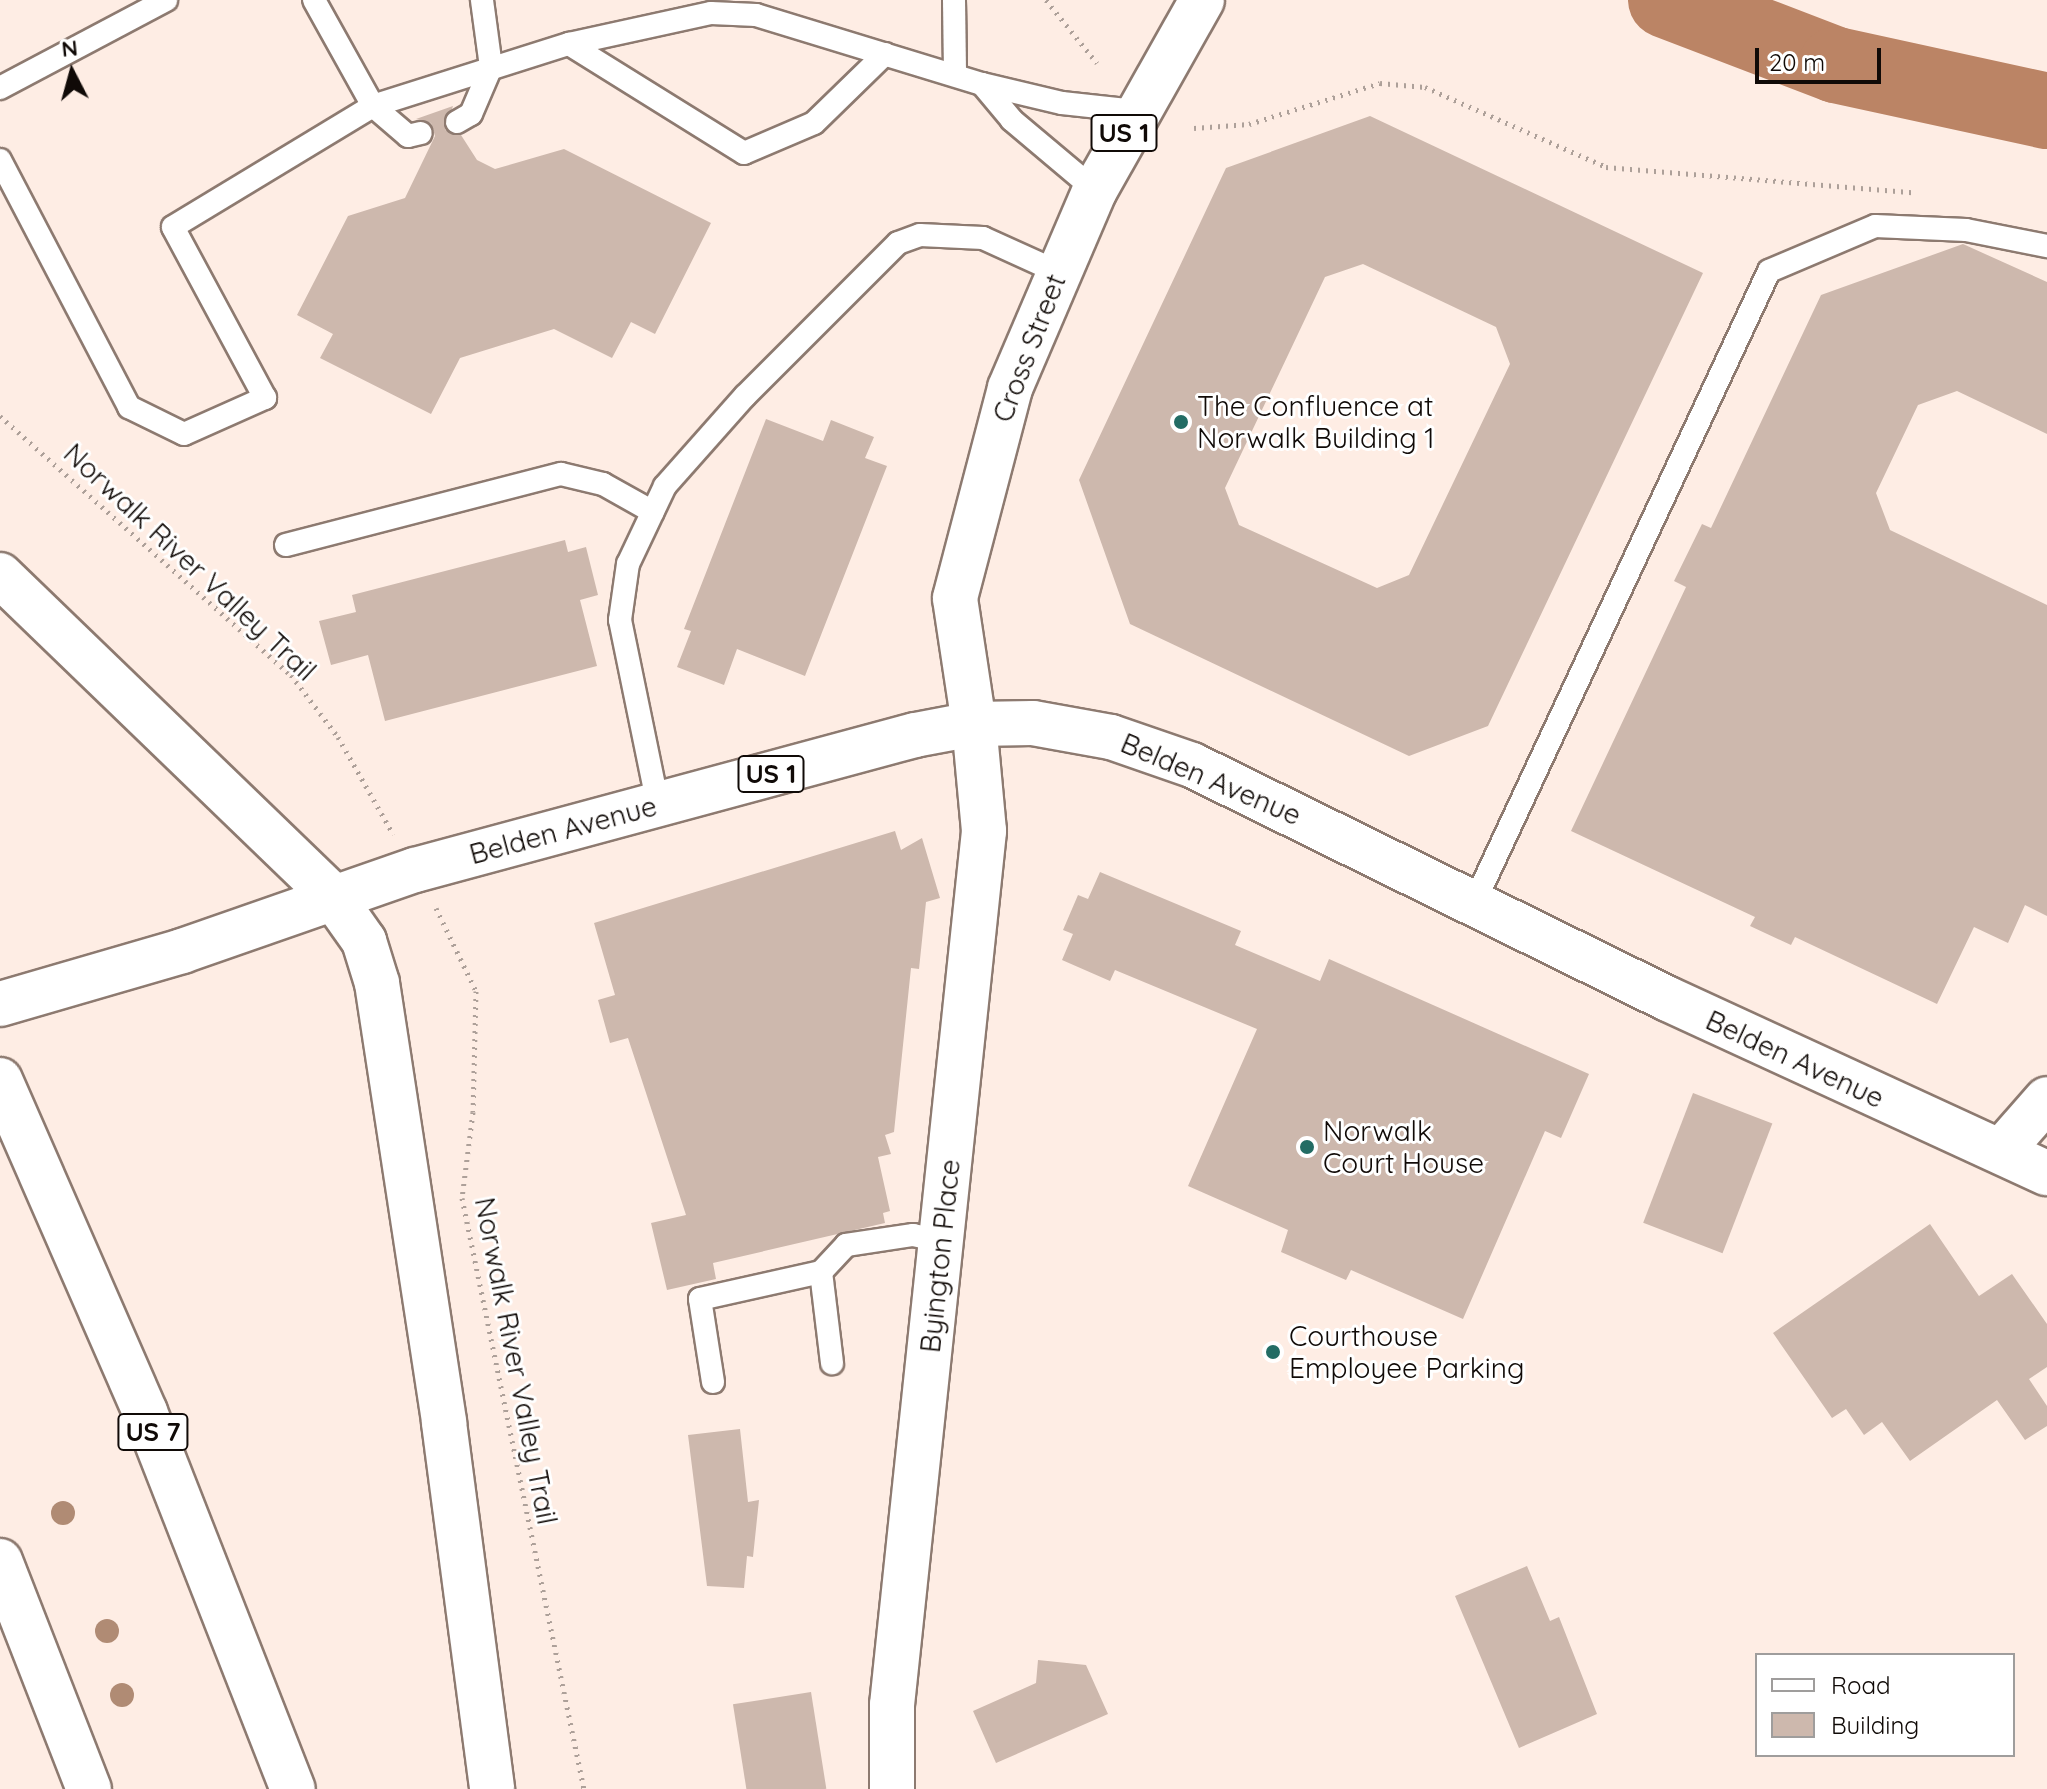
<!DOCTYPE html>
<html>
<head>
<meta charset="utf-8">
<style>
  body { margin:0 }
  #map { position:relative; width:2047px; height:1789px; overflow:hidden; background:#feede4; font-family:Quicksand,sans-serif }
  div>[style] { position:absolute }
  .river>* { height:76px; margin:-38px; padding:0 38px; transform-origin:38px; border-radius:38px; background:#bb8465 }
  .building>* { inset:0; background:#cdb8ad; transform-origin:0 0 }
  .path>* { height:5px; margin-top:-2.5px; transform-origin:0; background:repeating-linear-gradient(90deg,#ada099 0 2px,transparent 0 8px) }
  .roads { filter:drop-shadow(2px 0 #8d7a70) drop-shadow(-2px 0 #8d7a70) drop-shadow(0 2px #8d7a70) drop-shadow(0 -2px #8d7a70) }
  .service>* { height:22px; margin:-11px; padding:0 11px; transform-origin:11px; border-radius:11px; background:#fff }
  .minor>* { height:44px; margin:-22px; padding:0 22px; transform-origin:22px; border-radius:22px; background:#fff }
  .primary>* { height:44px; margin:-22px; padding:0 22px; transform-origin:22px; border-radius:22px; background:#fff }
  .motorway>* { height:44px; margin:-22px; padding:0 22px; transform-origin:22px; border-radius:22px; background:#fff }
  .trees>* { width:24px; height:24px; margin:-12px; border-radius:50%; background:#b08b74 }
  .dots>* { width:22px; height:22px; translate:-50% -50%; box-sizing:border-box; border:4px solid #fff; border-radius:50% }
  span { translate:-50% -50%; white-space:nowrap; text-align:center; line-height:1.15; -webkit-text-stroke:6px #fff; paint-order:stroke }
  .shield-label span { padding:2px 6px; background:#fff; border:2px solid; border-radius:6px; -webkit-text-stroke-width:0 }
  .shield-label { font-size:26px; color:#100a07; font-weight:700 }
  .street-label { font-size:28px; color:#100a07 }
  .poi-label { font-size:28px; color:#100a07 }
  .left { translate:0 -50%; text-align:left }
  .legend { position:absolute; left:1755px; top:1653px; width:260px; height:104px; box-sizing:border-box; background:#fff; border:2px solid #9f9d9c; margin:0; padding:10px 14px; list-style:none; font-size:24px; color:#100a07 }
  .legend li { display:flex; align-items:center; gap:16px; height:40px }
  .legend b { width:40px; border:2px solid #9f9d9c }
  .north { position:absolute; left:32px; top:32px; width:80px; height:80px; -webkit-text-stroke:6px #fff; paint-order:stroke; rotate:354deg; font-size:22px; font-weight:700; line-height:32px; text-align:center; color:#100a07 }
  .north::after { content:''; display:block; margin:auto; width:28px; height:36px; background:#100a07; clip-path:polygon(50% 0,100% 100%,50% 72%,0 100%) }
  .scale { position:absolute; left:1755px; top:48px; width:126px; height:36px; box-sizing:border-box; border:4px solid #100a07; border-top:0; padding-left:10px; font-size:24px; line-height:28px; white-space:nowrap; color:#100a07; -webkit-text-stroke:6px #fff; paint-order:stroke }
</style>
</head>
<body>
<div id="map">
  <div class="river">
    <div style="left:1666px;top:0;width:182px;rotate:20.9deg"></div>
    <div style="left:1836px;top:65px;width:216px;rotate:12.3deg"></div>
  </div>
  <div class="building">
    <div style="clip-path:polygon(453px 106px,445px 130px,461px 135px,477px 160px,495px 169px,564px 149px,711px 223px,655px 334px,631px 322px,612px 358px,554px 329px,460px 358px,431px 414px,320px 358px,333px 334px,297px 315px,348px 216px,405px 198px,435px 136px,431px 123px,416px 119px)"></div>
    <div style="clip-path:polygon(evenodd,1370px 116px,1703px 273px,1488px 726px,1409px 756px,1130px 624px,1079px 480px,1226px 168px,1370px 116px,1363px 264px,1496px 327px,1510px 364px,1409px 575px,1377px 588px,1239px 525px,1225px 488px,1325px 277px,1363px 264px)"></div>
    <div style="clip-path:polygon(1963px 244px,2047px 282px,2047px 434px,1957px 391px,1918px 405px,1876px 493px,1890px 530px,2047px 605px,2047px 916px,2025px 905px,2008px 943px,1974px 927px,1937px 1004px,1795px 937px,1791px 945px,1750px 926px,1755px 917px,1571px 831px,1686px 587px,1674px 581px,1702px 524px,1711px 528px,1821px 295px)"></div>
    <div style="clip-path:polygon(766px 419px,823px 441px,831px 420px,874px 437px,865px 458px,887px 466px,805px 676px,737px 649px,724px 685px,677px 667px,691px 631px,684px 629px)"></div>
    <div style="clip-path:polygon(565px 540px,568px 552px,586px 547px,598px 595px,580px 600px,597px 666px,385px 721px,368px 655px,331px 665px,319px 621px,356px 612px,352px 595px)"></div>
    <div style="clip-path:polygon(895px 831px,901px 850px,922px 838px,940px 898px,926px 902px,919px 969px,911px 968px,894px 1132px,885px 1135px,891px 1154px,878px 1157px,890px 1211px,883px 1213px,885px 1223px,713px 1263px,716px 1279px,667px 1290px,651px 1223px,686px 1215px,628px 1038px,610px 1043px,598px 1000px,615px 995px,594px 923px)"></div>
    <div style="clip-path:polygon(1100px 872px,1241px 931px,1235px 945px,1320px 981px,1329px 959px,1589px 1074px,1561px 1138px,1545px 1131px,1463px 1319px,1351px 1270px,1346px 1280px,1281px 1252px,1288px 1230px,1188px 1186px,1257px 1029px,1115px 970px,1110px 981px,1062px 960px,1073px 934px,1063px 930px,1078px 895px,1088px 899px)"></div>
    <div style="left:1693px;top:1093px;width:85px;height:139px;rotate:21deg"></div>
    <div style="clip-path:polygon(1930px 1224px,1979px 1296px,2012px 1274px,2047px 1324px,2047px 1367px,2029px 1379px,2047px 1406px,2047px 1426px,2025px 1440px,1997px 1400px,1910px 1461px,1882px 1422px,1864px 1435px,1846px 1409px,1832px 1418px,1773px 1333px)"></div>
    <div style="clip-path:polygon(740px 1429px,748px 1502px,759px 1500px,753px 1557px,747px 1556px,744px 1588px,707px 1586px,688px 1435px)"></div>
    <div style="clip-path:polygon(1527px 1566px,1550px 1621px,1559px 1617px,1597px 1714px,1519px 1748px,1455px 1596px)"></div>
    <div style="clip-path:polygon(1038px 1660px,1086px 1665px,1108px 1714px,996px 1763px,973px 1711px,1036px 1683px)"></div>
    <div style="left:811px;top:1692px;width:98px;height:79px;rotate:81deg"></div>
  </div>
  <div class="path">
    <div style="left:1046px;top:0;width:81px;rotate:51deg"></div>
    <div style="left:1194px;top:128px;width:55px;rotate:-4.2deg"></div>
    <div style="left:1249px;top:124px;width:137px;rotate:-17.4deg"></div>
    <div style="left:1380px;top:83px;width:45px;rotate:5.1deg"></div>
    <div style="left:1425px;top:87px;width:198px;rotate:23.8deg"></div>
    <div style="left:1606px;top:167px;width:307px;rotate:4.7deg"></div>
    <div style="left:0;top:416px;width:390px;rotate:41.7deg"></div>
    <div style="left:291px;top:675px;width:78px;rotate:52.8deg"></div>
    <div style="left:338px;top:737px;width:112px;rotate:60.4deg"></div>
    <div style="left:436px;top:908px;width:92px;rotate:64.3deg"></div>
    <div style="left:476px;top:991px;width:121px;rotate:91.4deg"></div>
    <div style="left:473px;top:1112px;width:87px;rotate:97.3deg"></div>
    <div style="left:462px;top:1198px;width:603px;rotate:78.34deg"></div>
  </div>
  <div class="roads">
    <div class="service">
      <div style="left:314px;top:0;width:121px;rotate:60.9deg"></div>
      <div style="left:373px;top:106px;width:46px;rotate:40.6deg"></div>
      <div style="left:408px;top:136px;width:13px;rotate:-13deg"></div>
      <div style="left:954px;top:0;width:75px;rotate:89.2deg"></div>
      <div style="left:569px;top:44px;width:206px;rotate:31.9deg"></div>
      <div style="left:744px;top:153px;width:76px;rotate:-23.2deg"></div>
      <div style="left:814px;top:123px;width:99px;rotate:-44.2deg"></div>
      <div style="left:0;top:88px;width:188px;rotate:-27.9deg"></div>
      <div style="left:457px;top:122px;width:16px;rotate:-30deg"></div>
      <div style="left:471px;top:114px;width:51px;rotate:-66.9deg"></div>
      <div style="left:491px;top:67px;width:68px;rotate:-97.7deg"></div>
      <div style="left:0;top:160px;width:279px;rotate:62.4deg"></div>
      <div style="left:129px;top:407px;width:61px;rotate:26.1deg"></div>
      <div style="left:184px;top:434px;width:89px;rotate:-24deg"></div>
      <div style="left:265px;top:398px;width:194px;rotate:-118.3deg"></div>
      <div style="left:173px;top:227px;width:234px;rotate:-31.2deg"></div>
      <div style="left:373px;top:106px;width:206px;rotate:-17.6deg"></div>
      <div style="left:569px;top:44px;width:145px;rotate:-12.3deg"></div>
      <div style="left:711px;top:13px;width:45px;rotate:2.5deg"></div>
      <div style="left:756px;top:15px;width:236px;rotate:17deg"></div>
      <div style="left:1095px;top:190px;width:109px;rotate:-139.9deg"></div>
      <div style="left:1012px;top:120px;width:47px;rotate:-129.8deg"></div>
      <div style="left:982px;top:84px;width:82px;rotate:13.4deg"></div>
      <div style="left:1062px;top:103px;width:74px;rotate:6.2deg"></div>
      <div style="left:286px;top:545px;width:284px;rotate:-14.5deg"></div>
      <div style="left:561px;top:474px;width:43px;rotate:13.4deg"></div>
      <div style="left:603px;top:484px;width:57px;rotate:29.2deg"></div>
      <div style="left:658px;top:805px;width:189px;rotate:-101.6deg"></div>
      <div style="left:620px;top:620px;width:57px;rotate:-81.9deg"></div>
      <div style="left:628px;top:564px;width:86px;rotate:-64.6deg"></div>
      <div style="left:665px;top:486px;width:120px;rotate:-48.4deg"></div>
      <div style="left:745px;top:396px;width:216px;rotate:-45deg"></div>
      <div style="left:898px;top:243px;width:23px;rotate:-20deg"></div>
      <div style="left:920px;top:235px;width:63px;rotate:2.7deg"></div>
      <div style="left:983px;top:238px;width:82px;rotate:24.4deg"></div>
      <div style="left:1475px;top:901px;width:695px;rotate:-64.98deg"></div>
      <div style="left:1769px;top:271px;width:115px;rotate:-23deg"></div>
      <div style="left:1875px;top:226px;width:91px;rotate:2.5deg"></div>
      <div style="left:1966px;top:230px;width:83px;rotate:11.2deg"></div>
      <div style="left:821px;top:1272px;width:92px;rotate:83.1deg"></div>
      <div style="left:713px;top:1382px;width:84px;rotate:-98.9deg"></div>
      <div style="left:700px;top:1299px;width:124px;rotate:-12.6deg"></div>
      <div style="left:821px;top:1272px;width:37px;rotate:-47deg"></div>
      <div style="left:846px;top:1245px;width:68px;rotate:-8.5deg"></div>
      <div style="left:913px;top:1235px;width:29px;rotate:12deg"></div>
    </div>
    <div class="minor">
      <div style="left:2004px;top:1148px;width:65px;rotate:-48.7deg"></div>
      <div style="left:892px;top:1789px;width:84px;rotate:-90deg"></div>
      <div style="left:892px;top:1705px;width:879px;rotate:-83.99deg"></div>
      <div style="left:984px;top:831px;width:107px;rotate:-95.3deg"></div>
    </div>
    <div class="primary">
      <div style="left:974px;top:724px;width:127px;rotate:-98.6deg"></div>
      <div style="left:955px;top:598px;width:217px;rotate:-75.3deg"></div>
      <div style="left:1010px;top:388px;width:215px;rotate:-66.8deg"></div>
      <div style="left:1095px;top:190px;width:218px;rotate:-60.6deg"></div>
      <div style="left:0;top:1004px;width:190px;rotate:-16.2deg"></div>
      <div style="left:182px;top:951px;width:247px;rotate:-19.2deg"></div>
      <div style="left:415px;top:870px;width:518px;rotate:-15.11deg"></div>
      <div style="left:915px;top:735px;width:60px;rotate:-10.6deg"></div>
      <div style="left:974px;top:724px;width:59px;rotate:-1deg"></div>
      <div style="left:1033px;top:723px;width:79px;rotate:10.2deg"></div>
      <div style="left:1111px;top:737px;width:86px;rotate:19.1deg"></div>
      <div style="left:1192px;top:765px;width:530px;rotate:26.18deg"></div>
      <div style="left:1668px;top:999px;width:417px;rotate:24.7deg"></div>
    </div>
    <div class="motorway">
      <div style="left:0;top:575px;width:463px;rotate:44deg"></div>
      <div style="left:333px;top:897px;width:54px;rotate:54.8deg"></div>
      <div style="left:364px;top:941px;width:44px;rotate:72.8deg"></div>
      <div style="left:377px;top:983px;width:445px;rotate:81.3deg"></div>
      <div style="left:444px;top:1423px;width:369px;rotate:82.5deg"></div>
      <div style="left:0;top:1080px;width:362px;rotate:66.4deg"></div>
      <div style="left:145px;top:1412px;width:405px;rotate:68.6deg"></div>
      <div style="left:0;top:1561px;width:245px;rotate:68.7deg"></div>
    </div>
  </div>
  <div class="trees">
    <div style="left:63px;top:1513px"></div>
    <div style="left:107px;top:1631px"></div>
    <div style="left:122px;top:1695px"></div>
  </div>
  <div class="dots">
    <div style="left:1181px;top:422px;background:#236c64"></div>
    <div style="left:1307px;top:1147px;background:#236c64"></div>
    <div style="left:1273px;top:1352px;background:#236c64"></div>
  </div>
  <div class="shield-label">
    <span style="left:1124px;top:133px">US 1</span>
    <span style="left:771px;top:774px">US 1</span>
    <span style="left:153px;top:1432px">US 7</span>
  </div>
  <div class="street-label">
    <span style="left:1029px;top:348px;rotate:-69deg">Cross Street</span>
    <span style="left:190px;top:562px;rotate:43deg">Norwalk River Valley Trail</span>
    <span style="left:1211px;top:779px;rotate:23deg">Belden Avenue</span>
    <span style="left:563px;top:830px;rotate:-15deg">Belden Avenue</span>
    <span style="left:1795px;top:1059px;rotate:25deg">Belden Avenue</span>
    <span style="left:940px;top:1256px;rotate:-84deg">Byington Place</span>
    <span style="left:516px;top:1361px;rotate:79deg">Norwalk River Valley Trail</span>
  </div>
  <div class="poi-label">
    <span class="left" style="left:1197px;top:422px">The Confluence at<br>Norwalk Building 1</span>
    <span class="left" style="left:1323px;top:1147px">Norwalk<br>Court House</span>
    <span class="left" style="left:1289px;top:1352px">Courthouse<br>Employee Parking</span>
  </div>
  <ul class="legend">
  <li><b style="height:10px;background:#fff"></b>Road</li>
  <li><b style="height:22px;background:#cdb8ad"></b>Building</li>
  </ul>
  <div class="north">N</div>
  <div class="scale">20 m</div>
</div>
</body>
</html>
